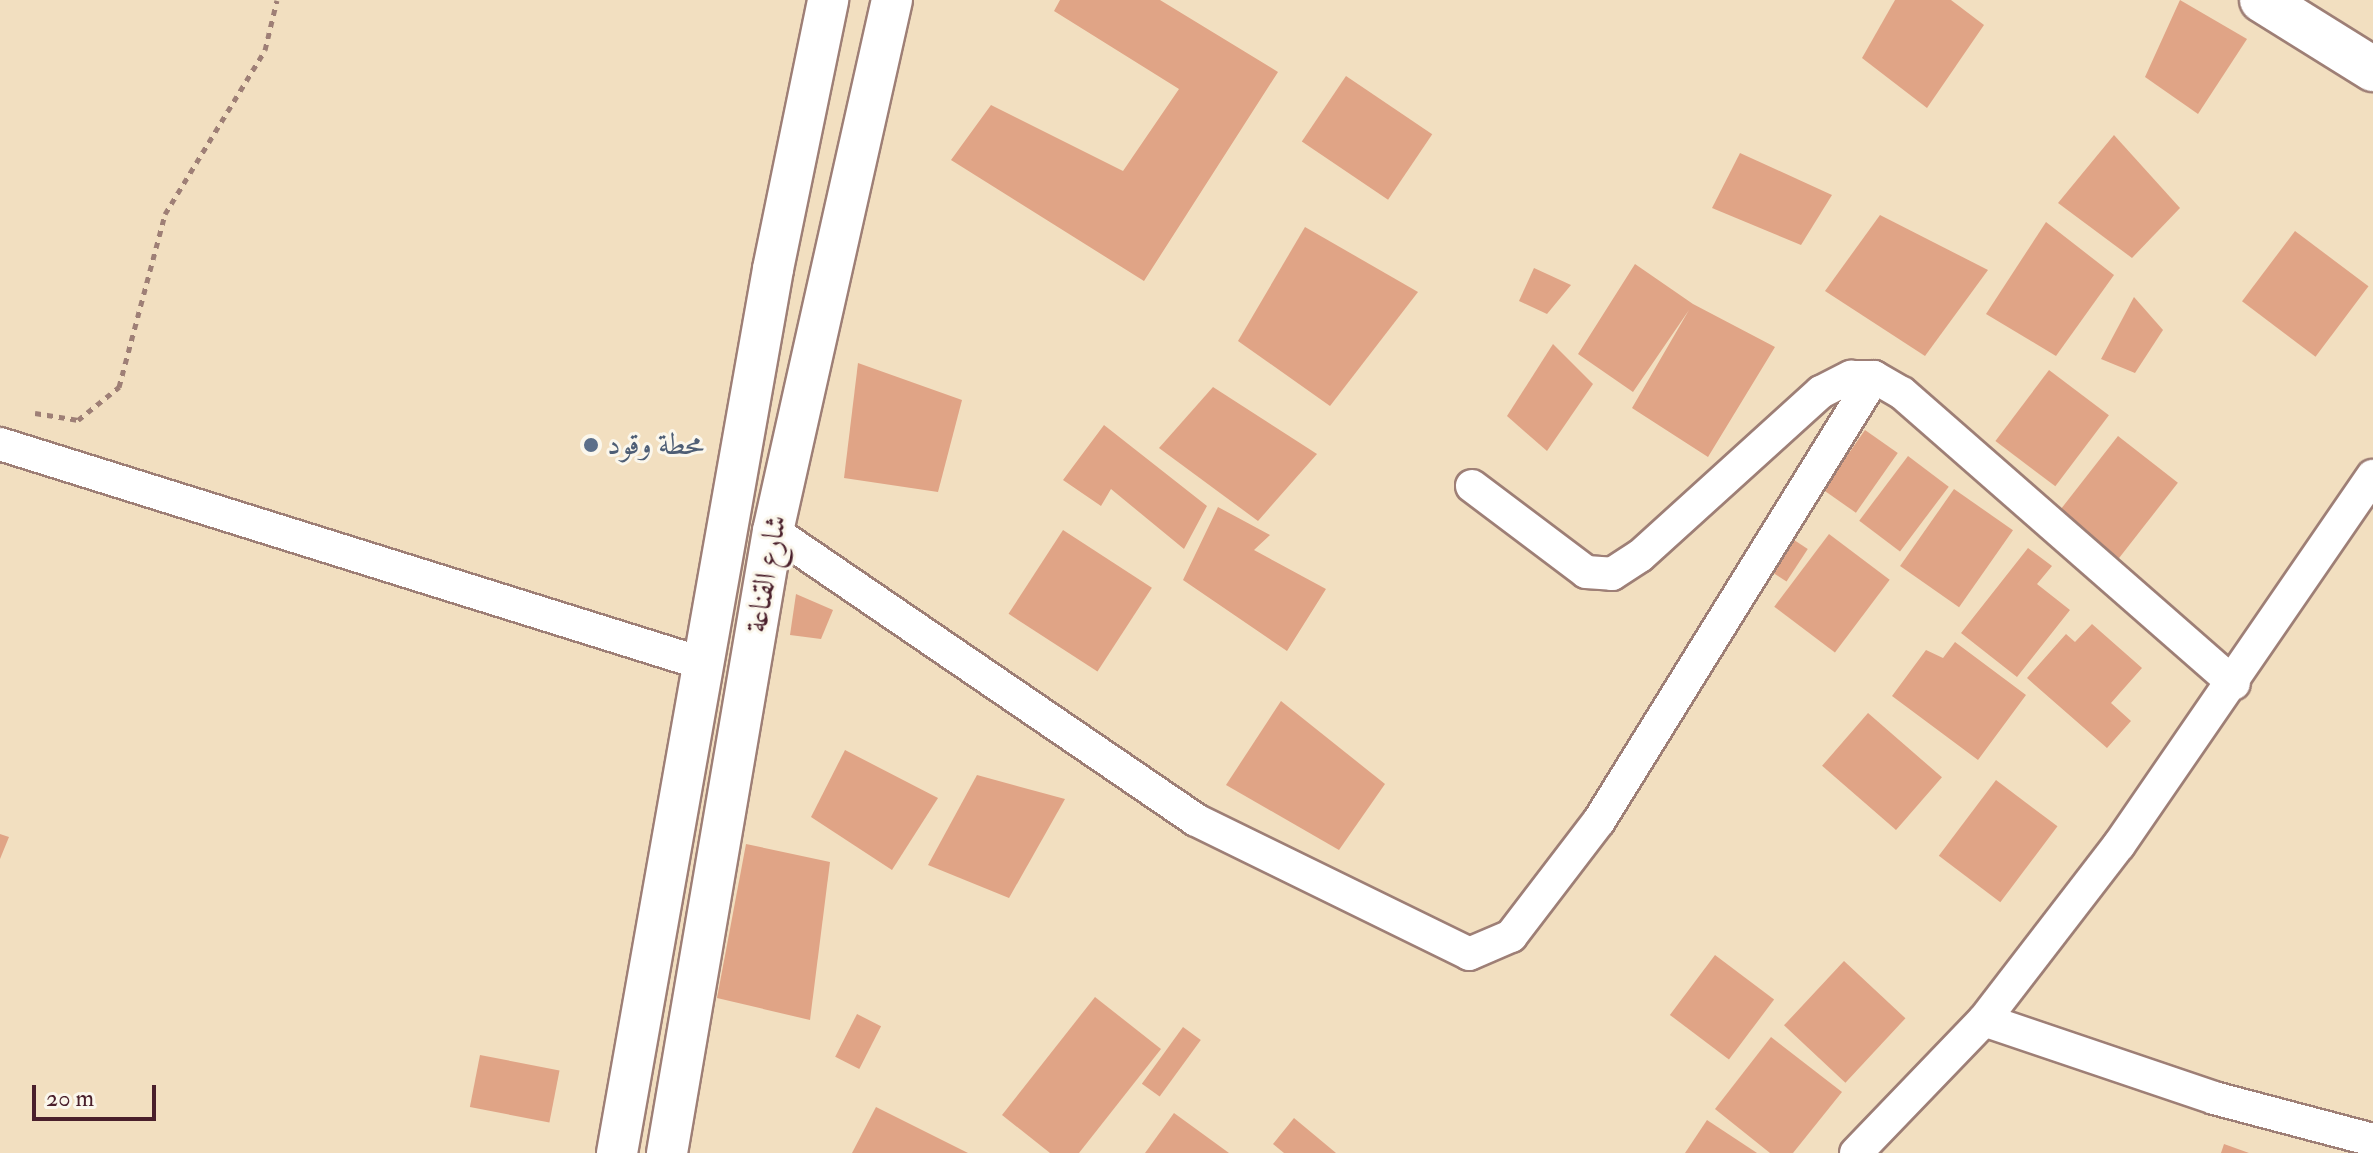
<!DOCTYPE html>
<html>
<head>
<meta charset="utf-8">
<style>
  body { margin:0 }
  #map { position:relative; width:2373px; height:1153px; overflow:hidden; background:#f2dfc0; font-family:"IM FELL Double Pica",Amiri,serif }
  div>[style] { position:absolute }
  .building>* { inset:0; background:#e0a486; transform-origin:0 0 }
  .path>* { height:5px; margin-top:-2.5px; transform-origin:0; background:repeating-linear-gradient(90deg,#9e7f76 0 6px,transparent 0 12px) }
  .roads { filter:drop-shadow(2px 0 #9e7f76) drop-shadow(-2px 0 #9e7f76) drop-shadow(0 2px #9e7f76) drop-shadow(0 -2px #9e7f76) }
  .minor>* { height:32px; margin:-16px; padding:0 16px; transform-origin:16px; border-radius:16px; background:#fff }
  .tertiary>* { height:40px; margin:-20px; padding:0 20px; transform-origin:20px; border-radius:20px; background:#fff }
  .secondary>* { height:44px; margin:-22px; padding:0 22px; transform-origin:22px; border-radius:22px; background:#fff }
  .dots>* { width:22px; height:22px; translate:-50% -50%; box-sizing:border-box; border:4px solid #fbf7ec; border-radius:50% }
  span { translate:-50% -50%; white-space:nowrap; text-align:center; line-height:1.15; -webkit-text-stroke:6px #fbf7ec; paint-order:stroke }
  .service-label { font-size:30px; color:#4e5e75 }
  .left { translate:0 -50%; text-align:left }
  .street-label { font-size:30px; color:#4a1f2b }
  .scale { position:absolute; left:32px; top:1085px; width:124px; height:36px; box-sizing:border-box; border:4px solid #4a1f2b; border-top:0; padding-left:10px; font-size:24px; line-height:28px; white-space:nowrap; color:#4a1f2b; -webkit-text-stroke:6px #fbf7ec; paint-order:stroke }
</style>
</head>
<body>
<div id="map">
  <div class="building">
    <div style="clip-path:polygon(1060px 0,1160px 0,1278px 72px,1144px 281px,951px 160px,991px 105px,1123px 171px,1179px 89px,1054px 11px)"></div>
    <div style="clip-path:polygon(1895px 0,1951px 0,1984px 25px,1927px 108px,1862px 58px)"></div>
    <div style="clip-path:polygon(2180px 0,2247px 39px,2198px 114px,2145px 77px)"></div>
    <div style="left:1346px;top:76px;width:104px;height:79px;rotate:34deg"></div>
    <div style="clip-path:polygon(2114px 135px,2180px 208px,2132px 258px,2058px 203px)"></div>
    <div style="clip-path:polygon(1740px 153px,1832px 195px,1801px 245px,1712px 208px)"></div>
    <div style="clip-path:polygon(1880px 215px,1988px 270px,1925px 356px,1825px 291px)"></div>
    <div style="clip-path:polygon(2046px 222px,2114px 275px,2056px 356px,1986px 314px)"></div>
    <div style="clip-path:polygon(1305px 227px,1418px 292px,1330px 406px,1238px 341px)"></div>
    <div style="left:2295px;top:231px;width:92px;height:88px;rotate:37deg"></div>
    <div style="clip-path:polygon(1635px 264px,1693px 304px,1775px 347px,1708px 457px,1632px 408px,1689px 310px,1633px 392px,1578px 354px)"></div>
    <div style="clip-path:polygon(1534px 268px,1571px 285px,1547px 314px,1519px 301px)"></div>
    <div style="clip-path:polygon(2134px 297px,2163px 330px,2135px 373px,2101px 359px)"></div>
    <div style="clip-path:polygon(1553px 344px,1593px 384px,1547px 451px,1507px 416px)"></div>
    <div style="clip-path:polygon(858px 363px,962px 400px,938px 492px,844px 478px)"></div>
    <div style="left:2049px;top:370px;width:75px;height:89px;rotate:37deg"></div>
    <div style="clip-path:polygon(1213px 387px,1317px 454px,1258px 521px,1159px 448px)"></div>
    <div style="clip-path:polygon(1104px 425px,1207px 506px,1184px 549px,1111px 489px,1101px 506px,1063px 480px)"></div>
    <div style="left:1865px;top:430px;width:40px;height:73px;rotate:35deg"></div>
    <div style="left:2118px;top:436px;width:76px;height:98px;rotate:38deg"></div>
    <div style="left:1908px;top:456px;width:51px;height:81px;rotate:37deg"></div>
    <div style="left:1954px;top:489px;width:72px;height:94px;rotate:35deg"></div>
    <div style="clip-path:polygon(1218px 507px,1270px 535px,1254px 550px,1326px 589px,1287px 651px,1183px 580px)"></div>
    <div style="left:1063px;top:530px;width:106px;height:100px;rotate:33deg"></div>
    <div style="left:1829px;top:534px;width:76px;height:91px;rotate:37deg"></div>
    <div style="left:1791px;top:538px;width:20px;height:39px;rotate:33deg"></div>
    <div style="clip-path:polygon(2028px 548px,2052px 566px,2037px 584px,2070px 610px,2017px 677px,1961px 633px)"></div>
    <div style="clip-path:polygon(796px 594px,833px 610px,821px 639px,790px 635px)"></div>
    <div style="clip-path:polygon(2092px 624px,2142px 668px,2111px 703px,2131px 721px,2107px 748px,2027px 678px,2066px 634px,2075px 642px)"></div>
    <div style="clip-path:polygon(1955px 642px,2026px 695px,1978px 760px,1892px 696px,1926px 650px,1943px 658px)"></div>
    <div style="clip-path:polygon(1281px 701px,1385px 784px,1339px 850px,1226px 785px)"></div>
    <div style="left:1868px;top:713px;width:98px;height:70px;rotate:41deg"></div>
    <div style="clip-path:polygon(845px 750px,938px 798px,892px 870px,811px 817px)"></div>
    <div style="clip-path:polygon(977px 775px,1065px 799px,1009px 898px,928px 865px)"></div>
    <div style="left:1996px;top:780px;width:77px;height:95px;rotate:37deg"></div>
    <div style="clip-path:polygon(0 834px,9px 837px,0 859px)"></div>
    <div style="clip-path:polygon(746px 844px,830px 862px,810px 1020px,717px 998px)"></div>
    <div style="left:1715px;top:955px;width:74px;height:75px;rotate:37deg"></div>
    <div style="left:1844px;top:961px;width:84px;height:88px;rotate:43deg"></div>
    <div style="clip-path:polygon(1095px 997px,1161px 1049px,1079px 1153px,1050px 1153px,1002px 1115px)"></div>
    <div style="left:857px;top:1014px;width:27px;height:48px;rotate:27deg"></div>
    <div style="left:1183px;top:1027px;width:22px;height:70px;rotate:36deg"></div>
    <div style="clip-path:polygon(1771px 1037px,1842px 1092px,1793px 1153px,1770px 1153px,1715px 1109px)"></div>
    <div style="left:480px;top:1055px;width:81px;height:53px;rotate:11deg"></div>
    <div style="clip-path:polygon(876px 1107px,968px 1153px,852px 1153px)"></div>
    <div style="clip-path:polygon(1174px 1113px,1229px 1153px,1145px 1153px)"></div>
    <div style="clip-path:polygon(1294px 1118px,1336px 1153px,1284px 1153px,1273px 1144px)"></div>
    <div style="clip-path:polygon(1707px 1120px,1757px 1153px,1685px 1153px)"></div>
    <div style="clip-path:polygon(2224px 1144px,2249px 1153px,2221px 1153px)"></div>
  </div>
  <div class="path">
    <div style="left:35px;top:413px;width:44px;rotate:9.2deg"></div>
    <div style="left:78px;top:420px;width:53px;rotate:-38.8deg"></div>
    <div style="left:119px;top:387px;width:179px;rotate:-75.1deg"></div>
    <div style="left:165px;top:214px;width:192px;rotate:-58.6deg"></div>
    <div style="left:265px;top:50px;width:51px;rotate:-76.5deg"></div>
  </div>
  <div class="roads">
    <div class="minor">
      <div style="left:0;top:444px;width:734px;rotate:17.35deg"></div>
      <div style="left:1472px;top:486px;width:143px;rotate:37deg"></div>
      <div style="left:1586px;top:572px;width:26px;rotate:4deg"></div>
      <div style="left:1612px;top:574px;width:33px;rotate:-33deg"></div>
      <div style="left:1640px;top:556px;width:244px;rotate:-42.2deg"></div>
      <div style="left:1821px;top:392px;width:34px;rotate:-27deg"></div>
      <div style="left:1851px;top:377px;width:23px"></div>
      <div style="left:1874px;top:377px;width:32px;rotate:30deg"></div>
      <div style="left:1902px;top:393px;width:441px;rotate:41.2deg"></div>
      <div style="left:773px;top:531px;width:512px;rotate:34.34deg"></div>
      <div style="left:1196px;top:820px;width:304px;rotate:26.1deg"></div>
      <div style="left:1469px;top:954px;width:46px;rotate:-23.2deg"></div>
      <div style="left:1511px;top:936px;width:145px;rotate:-52.6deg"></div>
      <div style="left:1599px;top:821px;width:522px;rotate:-58.23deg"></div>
      <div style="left:1984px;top:1020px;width:243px;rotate:18.7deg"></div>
      <div style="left:2214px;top:1098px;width:164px;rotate:14.8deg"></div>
      <div style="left:1856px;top:1153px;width:185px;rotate:-46.1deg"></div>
      <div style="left:1984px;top:1020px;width:221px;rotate:-52.4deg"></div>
      <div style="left:2119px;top:845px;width:448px;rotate:-55.5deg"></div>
    </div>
    <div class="tertiary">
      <div style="left:617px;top:1153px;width:898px;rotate:-79.99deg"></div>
      <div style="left:773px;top:269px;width:275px;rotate:-78.4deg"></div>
      <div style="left:667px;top:1153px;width:631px;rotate:-80.33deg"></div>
      <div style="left:773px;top:531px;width:544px;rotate:-77.37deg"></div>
    </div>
    <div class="secondary">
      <div style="left:2262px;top:0;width:131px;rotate:31.9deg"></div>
    </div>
  </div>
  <div class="dots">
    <div style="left:591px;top:445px;background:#5c6f8a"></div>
  </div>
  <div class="service-label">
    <span class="left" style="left:607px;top:445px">محطة وقود</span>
  </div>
  <div class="street-label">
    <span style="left:767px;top:574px;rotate:-80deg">شارع القناعة</span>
  </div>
  <div class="scale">20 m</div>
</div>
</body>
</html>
